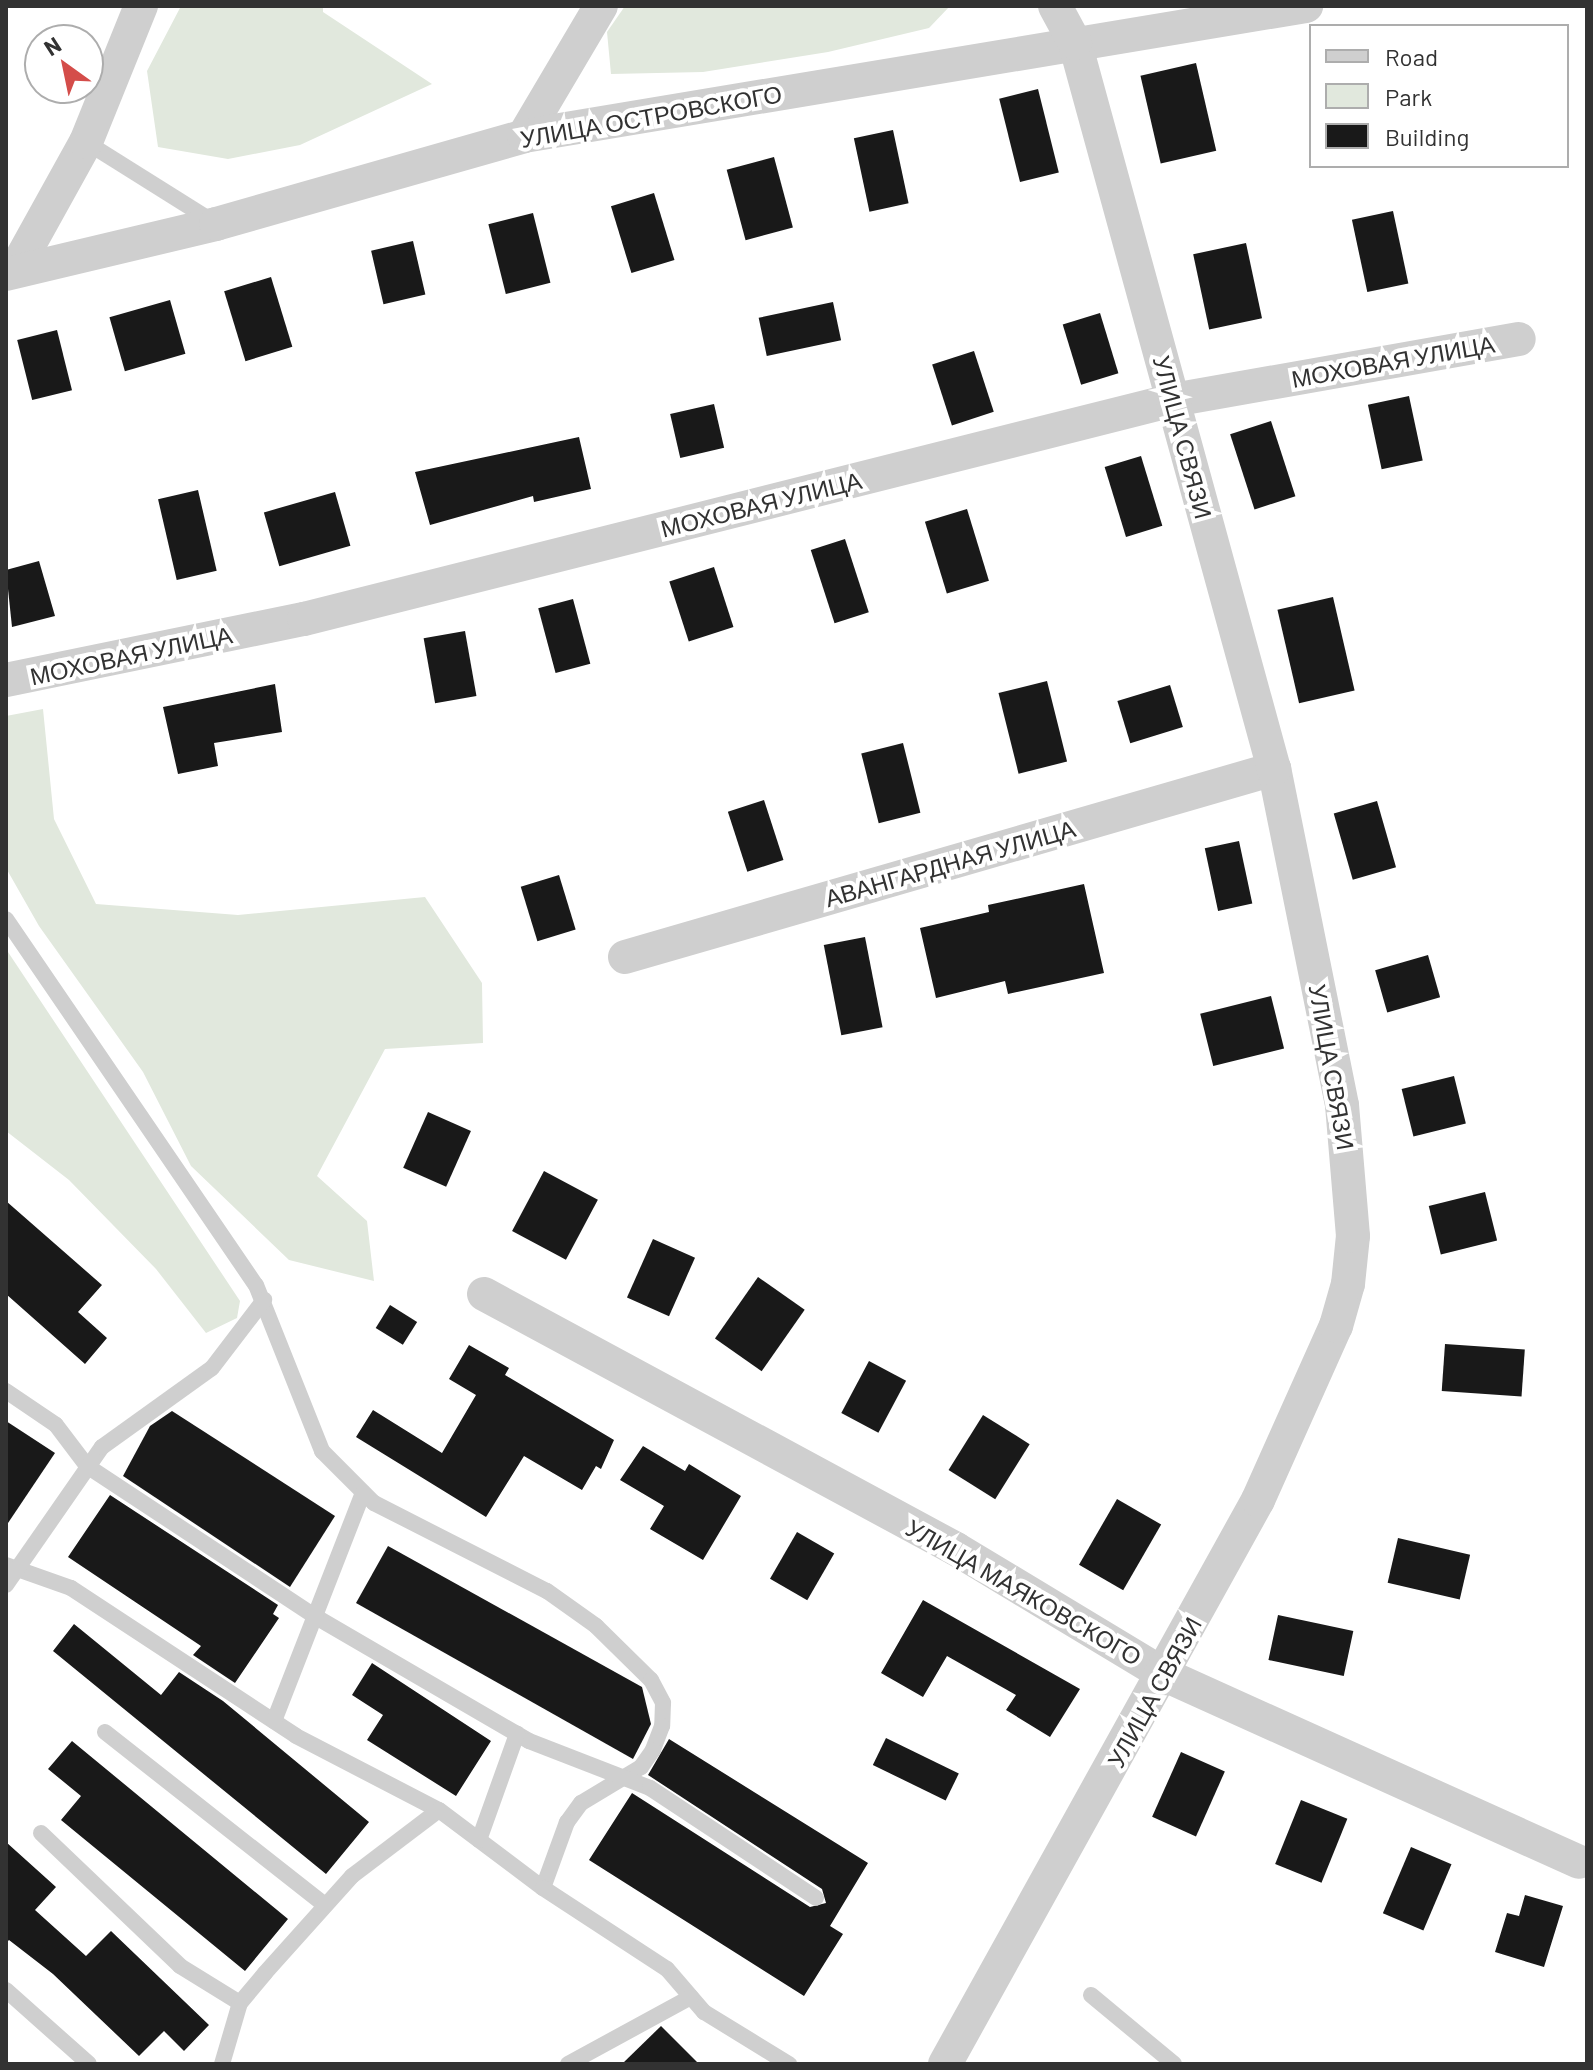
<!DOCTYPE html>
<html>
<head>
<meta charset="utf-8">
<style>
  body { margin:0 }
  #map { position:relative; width:1593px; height:2070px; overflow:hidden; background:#fff; font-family:Barlow,sans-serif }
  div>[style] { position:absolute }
  .green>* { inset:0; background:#e1e8dd }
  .building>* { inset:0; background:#191919; transform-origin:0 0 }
  .service>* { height:16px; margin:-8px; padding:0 8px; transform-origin:8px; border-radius:8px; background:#cfcfcf }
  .minor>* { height:34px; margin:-17px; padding:0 17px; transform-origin:17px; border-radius:17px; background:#cfcfcf }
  span { translate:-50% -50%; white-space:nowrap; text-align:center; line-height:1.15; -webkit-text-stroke:8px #fff; paint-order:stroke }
  .street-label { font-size:24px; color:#323232 }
  .frame { position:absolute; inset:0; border:8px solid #323232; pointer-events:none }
  .legend { position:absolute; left:1309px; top:24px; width:260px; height:144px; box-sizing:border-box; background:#fff; border:2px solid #adadad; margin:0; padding:10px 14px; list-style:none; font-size:24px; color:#323232 }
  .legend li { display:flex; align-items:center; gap:16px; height:40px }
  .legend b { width:40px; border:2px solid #adadad }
  .north { position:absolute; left:24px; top:24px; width:80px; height:80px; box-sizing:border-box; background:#fff; border:2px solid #adadad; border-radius:50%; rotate:327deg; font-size:22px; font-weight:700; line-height:32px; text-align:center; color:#323232 }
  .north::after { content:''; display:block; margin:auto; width:28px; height:36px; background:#d44d4a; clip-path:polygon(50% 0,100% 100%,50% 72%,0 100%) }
</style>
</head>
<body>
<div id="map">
  <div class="green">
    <div style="clip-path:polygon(181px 6px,323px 6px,323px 12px,432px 84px,300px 145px,228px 159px,158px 147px,147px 71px)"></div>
    <div style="clip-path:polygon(625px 6px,950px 6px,929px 28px,828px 52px,703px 72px,611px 74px,607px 32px)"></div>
    <div style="clip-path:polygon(43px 709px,54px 819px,96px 904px,238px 915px,425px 897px,482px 983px,483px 1043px,385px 1049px,317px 1176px,367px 1221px,374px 1281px,289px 1260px,191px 1166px,143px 1072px,39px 926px,6px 868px,6px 716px)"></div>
    <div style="clip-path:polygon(6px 949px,240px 1301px,237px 1318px,206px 1333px,156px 1269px,69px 1180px,6px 1131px)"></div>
  </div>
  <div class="building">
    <div style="left:1196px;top:63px;width:90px;height:57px;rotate:77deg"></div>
    <div style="left:1038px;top:89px;width:86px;height:40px;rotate:76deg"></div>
    <div style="left:893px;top:130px;width:75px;height:40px;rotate:78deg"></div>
    <div style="left:774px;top:157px;width:73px;height:49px;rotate:75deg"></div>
    <div style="left:654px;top:193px;width:70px;height:45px;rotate:73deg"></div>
    <div style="left:1393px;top:211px;width:74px;height:42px;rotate:78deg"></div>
    <div style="left:533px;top:213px;width:72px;height:46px;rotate:76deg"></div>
    <div style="left:413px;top:241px;width:55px;height:43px;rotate:77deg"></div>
    <div style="left:1246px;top:243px;width:77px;height:54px;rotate:78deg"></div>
    <div style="left:271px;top:277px;width:73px;height:49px;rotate:73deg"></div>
    <div style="left:170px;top:300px;width:56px;height:63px;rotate:74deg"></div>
    <div style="left:833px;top:302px;width:39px;height:76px;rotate:78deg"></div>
    <div style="left:1100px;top:313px;width:63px;height:39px;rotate:73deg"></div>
    <div style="left:57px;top:330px;width:62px;height:41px;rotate:76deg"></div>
    <div style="left:974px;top:351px;width:64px;height:44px;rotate:72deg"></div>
    <div style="left:1409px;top:396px;width:66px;height:42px;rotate:78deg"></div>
    <div style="left:714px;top:404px;width:45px;height:45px;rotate:77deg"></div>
    <div style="left:1271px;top:421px;width:79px;height:43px;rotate:72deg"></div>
    <div style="clip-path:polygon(579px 437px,591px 489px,534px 502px,533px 496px,430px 525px,415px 472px)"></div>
    <div style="left:1141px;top:456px;width:73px;height:38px;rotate:73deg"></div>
    <div style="left:198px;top:490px;width:83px;height:41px;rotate:77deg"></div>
    <div style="left:335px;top:492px;width:56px;height:74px;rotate:74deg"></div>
    <div style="left:967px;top:509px;width:75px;height:44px;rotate:73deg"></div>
    <div style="left:845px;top:539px;width:77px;height:36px;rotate:72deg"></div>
    <div style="clip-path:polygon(39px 561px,55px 616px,12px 627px,6px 570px)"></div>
    <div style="left:714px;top:567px;width:63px;height:47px;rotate:72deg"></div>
    <div style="left:1333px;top:597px;width:96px;height:57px;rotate:77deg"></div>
    <div style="left:573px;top:599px;width:67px;height:36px;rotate:75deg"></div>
    <div style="left:465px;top:631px;width:66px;height:42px;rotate:80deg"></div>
    <div style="left:1047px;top:681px;width:83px;height:50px;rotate:76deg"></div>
    <div style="clip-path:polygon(275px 684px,282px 732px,214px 743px,218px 766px,178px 774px,163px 707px)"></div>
    <div style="left:1170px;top:685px;width:44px;height:55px;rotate:73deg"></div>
    <div style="left:903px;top:743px;width:72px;height:43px;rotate:76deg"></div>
    <div style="left:764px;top:800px;width:63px;height:38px;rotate:72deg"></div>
    <div style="left:1377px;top:801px;width:69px;height:45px;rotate:74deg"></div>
    <div style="left:1239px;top:841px;width:64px;height:35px;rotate:78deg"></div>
    <div style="left:559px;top:875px;width:57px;height:40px;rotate:73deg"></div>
    <div style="clip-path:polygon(1084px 884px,1104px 973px,1008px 994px,1005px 981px,936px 998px,920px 928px,989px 912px,988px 905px)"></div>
    <div style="left:865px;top:937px;width:92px;height:42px;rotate:79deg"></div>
    <div style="left:1428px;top:955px;width:44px;height:55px;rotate:74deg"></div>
    <div style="left:1271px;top:996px;width:54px;height:73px;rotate:76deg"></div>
    <div style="left:1454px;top:1076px;width:49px;height:54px;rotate:76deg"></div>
    <div style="left:428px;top:1112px;width:47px;height:61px;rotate:24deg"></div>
    <div style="left:544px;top:1171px;width:61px;height:68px;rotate:28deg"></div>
    <div style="left:1485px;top:1192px;width:50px;height:58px;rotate:76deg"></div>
    <div style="clip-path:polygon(6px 1201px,102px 1285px,78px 1312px,107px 1338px,85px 1364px,6px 1294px)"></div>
    <div style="left:653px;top:1239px;width:46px;height:64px;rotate:24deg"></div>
    <div style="left:758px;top:1277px;width:57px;height:75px;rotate:35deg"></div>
    <div style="left:390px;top:1305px;width:32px;height:27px;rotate:32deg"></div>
    <div style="left:1445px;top:1344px;width:80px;height:47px;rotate:4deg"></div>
    <div style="clip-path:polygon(469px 1345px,509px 1368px,505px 1375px,614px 1440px,601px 1469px,596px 1466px,582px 1490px,524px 1456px,486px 1517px,356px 1437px,373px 1410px,442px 1453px,476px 1395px,449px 1379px)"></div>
    <div style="left:869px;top:1361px;width:42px;height:59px;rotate:28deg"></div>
    <div style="clip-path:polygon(172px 1411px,335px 1516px,290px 1587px,123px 1476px,150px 1426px)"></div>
    <div style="left:983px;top:1415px;width:55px;height:65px;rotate:32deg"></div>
    <div style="clip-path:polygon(6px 1421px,55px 1453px,6px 1526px)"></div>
    <div style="clip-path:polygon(643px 1446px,685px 1471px,689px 1464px,741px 1496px,703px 1560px,650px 1529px,664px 1506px,620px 1480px)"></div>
    <div style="clip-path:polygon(110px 1495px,278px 1605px,273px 1614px,279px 1618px,235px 1683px,193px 1655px,201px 1646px,68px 1557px)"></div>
    <div style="left:1117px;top:1499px;width:51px;height:76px;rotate:30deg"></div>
    <div style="left:797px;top:1532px;width:43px;height:54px;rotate:30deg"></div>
    <div style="left:1398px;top:1538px;width:74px;height:46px;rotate:13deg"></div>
    <div style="clip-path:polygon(388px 1546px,642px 1687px,651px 1724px,633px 1759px,356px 1603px)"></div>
    <div style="clip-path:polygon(923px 1600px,1080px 1689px,1050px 1737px,1006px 1710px,1016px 1695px,947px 1656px,923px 1697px,881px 1673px)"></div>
    <div style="left:1278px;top:1615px;width:77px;height:46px;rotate:12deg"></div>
    <div style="clip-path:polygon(74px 1624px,161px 1695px,179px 1672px,223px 1701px,369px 1822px,326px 1874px,53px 1651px)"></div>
    <div style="clip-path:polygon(372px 1663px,491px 1741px,456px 1796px,367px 1740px,383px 1715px,352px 1695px)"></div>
    <div style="left:886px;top:1738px;width:81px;height:30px;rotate:26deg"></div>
    <div style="clip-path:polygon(669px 1739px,868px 1863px,830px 1926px,843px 1934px,804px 1996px,589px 1860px,632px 1793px,810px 1907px,826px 1903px,822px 1889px,648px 1775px)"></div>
    <div style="clip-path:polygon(72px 1741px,288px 1919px,245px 1971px,61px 1820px,81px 1796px,48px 1769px)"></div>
    <div style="left:1181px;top:1752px;width:48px;height:71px;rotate:24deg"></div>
    <div style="left:1301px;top:1800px;width:50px;height:69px;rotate:22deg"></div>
    <div style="clip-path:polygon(6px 1842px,56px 1887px,35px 1910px,86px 1956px,111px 1931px,209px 2025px,184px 2051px,164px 2031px,139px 2056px,53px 1974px,9px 1940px,6px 1943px)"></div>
    <div style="left:1411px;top:1847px;width:44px;height:72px;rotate:23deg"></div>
    <div style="clip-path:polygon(1525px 1895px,1563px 1906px,1544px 1967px,1495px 1952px,1507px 1913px,1519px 1916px)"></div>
    <div style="clip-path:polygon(661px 2026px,699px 2064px,622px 2064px)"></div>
  </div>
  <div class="service">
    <div style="left:86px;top:142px;width:152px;rotate:32.1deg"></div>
    <div style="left:6px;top:919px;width:443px;rotate:55.7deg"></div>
    <div style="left:256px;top:1285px;width:179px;rotate:68.3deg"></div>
    <div style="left:322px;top:1451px;width:74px;rotate:45deg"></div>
    <div style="left:374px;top:1503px;width:194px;rotate:27deg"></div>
    <div style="left:547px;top:1591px;width:60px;rotate:35.5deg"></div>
    <div style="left:596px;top:1626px;width:77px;rotate:44.5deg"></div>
    <div style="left:651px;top:1680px;width:26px;rotate:62deg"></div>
    <div style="left:663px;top:1703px;width:23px;rotate:92deg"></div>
    <div style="left:662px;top:1726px;width:26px;rotate:111deg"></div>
    <div style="left:653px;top:1750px;width:21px;rotate:125deg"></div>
    <div style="left:641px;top:1767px;width:70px;rotate:149deg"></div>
    <div style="left:581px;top:1803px;width:24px;rotate:126deg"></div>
    <div style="left:567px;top:1822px;width:70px;rotate:110deg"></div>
    <div style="left:6px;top:1391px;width:60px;rotate:34.2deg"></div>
    <div style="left:56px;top:1425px;width:51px;rotate:52.9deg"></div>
    <div style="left:87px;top:1466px;width:274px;rotate:33.4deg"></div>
    <div style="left:316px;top:1617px;width:246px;rotate:30.2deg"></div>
    <div style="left:529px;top:1741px;width:130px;rotate:21.2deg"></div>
    <div style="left:650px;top:1788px;width:199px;rotate:33.5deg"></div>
    <div style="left:6px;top:1565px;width:69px;rotate:19.5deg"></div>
    <div style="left:71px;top:1588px;width:269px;rotate:33.3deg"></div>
    <div style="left:296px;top:1736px;width:161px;rotate:27.4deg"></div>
    <div style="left:439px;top:1810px;width:130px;rotate:36.9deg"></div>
    <div style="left:543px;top:1888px;width:148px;rotate:33.2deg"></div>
    <div style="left:667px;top:1969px;width:57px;rotate:49.3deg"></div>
    <div style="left:704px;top:2012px;width:100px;rotate:31.5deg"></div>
    <div style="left:6px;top:1585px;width:168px;rotate:-55.2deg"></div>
    <div style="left:102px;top:1447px;width:135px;rotate:-35.7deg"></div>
    <div style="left:212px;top:1368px;width:86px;rotate:-52.6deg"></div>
    <div style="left:274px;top:1721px;width:245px;rotate:-68.7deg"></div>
    <div style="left:105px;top:1732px;width:280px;rotate:38.2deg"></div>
    <div style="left:41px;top:1833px;width:192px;rotate:43.7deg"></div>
    <div style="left:180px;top:1966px;width:70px;rotate:31.7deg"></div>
    <div style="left:479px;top:1840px;width:113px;rotate:-70.3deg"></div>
    <div style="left:6px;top:1990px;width:111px;rotate:41.7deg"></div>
    <div style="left:1091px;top:1995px;width:108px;rotate:39.7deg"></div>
    <div style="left:222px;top:2064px;width:64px;rotate:-73.6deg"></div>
    <div style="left:240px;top:2003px;width:39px;rotate:-50deg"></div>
    <div style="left:265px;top:1973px;width:130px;rotate:-48.1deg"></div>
    <div style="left:352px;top:1876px;width:109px;rotate:-37.2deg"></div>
    <div style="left:568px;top:2064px;width:140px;rotate:-28.6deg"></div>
  </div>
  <div class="minor">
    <div style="left:524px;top:136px;width:151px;rotate:-59.4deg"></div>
    <div style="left:15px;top:270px;width:146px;rotate:-61deg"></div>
    <div style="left:86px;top:142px;width:147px;rotate:-68deg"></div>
    <div style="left:6px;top:274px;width:216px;rotate:-13.4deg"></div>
    <div style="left:216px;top:224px;width:320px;rotate:-15.9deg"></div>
    <div style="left:524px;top:136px;width:793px;rotate:-9.44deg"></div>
    <div style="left:6px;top:680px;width:304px;rotate:-11.6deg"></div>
    <div style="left:304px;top:619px;width:896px;rotate:-14.14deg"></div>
    <div style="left:1173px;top:400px;width:351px;rotate:-10deg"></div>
    <div style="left:625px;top:957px;width:676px;rotate:-16.16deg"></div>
    <div style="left:484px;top:1294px;width:536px;rotate:28.38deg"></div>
    <div style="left:956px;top:1549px;width:244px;rotate:31.1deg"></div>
    <div style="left:1165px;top:1675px;width:454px;rotate:24.3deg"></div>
    <div style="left:945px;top:2064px;width:645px;rotate:-60.97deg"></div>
    <div style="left:1258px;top:1500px;width:191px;rotate:-65.9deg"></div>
    <div style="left:1336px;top:1326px;width:44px;rotate:-74.1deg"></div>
    <div style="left:1348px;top:1284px;width:48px;rotate:-84.1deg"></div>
    <div style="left:1353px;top:1236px;width:131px;rotate:-94.8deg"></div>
    <div style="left:1342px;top:1105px;width:343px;rotate:-101.4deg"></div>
    <div style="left:1274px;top:769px;width:753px;rotate:-105.33deg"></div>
    <div style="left:1075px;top:43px;width:42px;rotate:-118.4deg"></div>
  </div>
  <div class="street-label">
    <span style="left:651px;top:116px;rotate:-10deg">УЛИЦА ОСТРОВСКОГО</span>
    <span style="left:1393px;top:361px;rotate:-10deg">МОХОВАЯ УЛИЦА</span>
    <span style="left:1183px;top:437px;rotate:75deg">УЛИЦА СВЯЗИ</span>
    <span style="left:761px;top:504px;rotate:-14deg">МОХОВАЯ УЛИЦА</span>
    <span style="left:131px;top:655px;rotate:-12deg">МОХОВАЯ УЛИЦА</span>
    <span style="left:950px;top:863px;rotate:-16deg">АВАНГАРДНАЯ УЛИЦА</span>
    <span style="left:1332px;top:1067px;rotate:80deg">УЛИЦА СВЯЗИ</span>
    <span style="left:1024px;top:1592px;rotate:30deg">УЛИЦА МАЯКОВСКОГО</span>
    <span style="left:1154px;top:1692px;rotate:-61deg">УЛИЦА СВЯЗИ</span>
  </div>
  <div class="frame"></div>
  <ul class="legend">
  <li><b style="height:10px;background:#cfcfcf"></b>Road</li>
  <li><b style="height:22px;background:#e1e8dd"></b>Park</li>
  <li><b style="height:22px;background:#191919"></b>Building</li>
  </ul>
  <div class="north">N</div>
</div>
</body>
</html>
